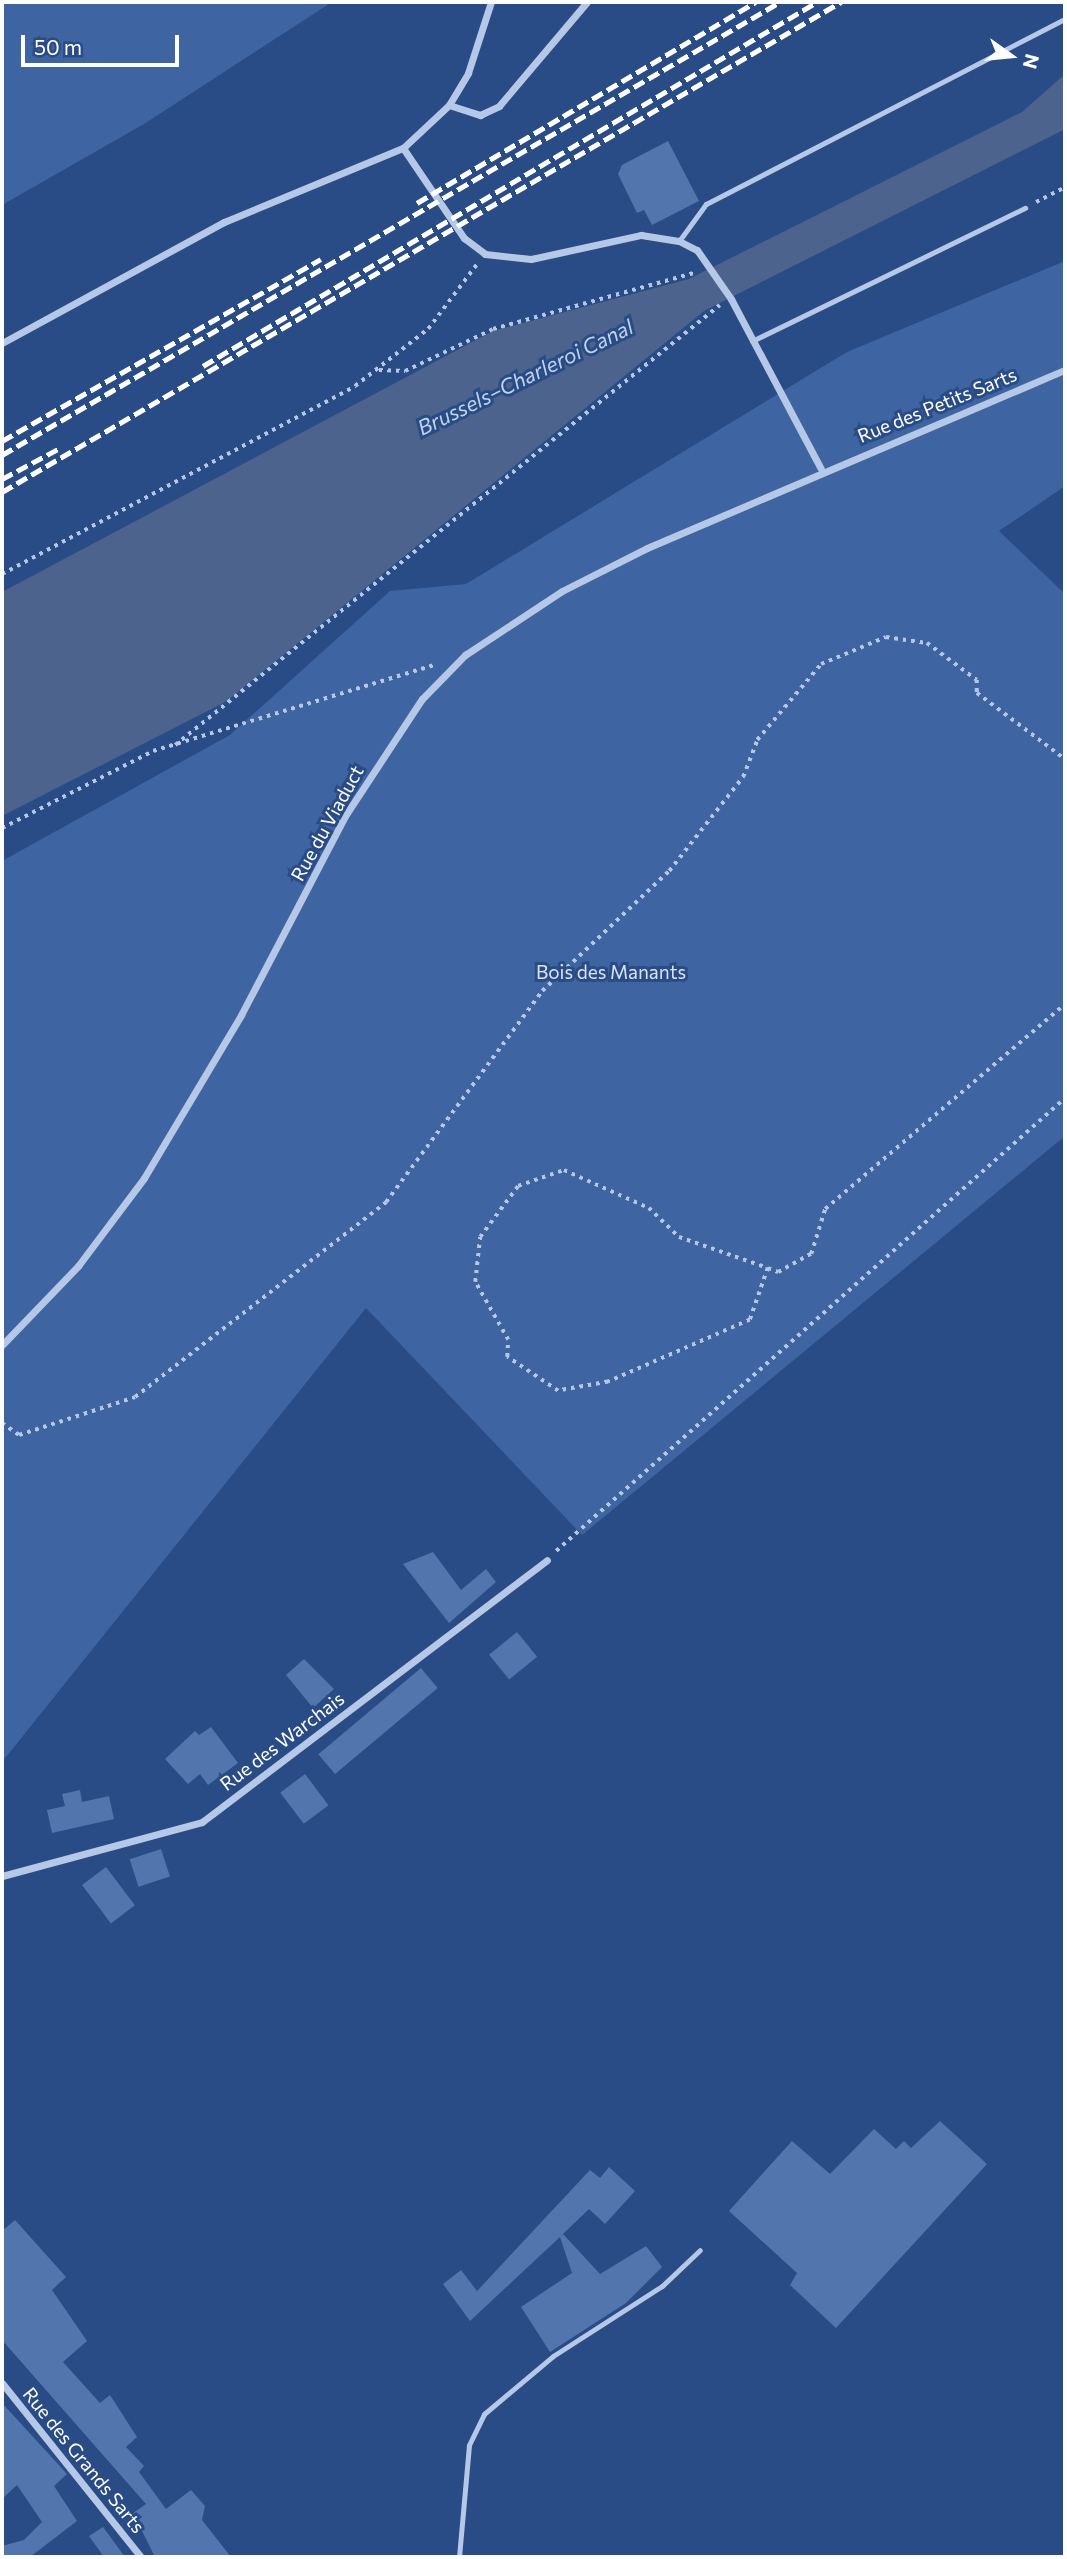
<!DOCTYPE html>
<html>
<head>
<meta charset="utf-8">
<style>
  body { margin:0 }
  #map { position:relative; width:1067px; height:2559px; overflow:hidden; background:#2a4c86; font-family:Commissioner,sans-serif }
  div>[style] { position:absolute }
  .green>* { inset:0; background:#3e65a2 }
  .water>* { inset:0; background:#4b638d }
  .building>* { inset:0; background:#5275ad; transform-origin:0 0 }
  .path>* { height:3.5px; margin-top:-1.75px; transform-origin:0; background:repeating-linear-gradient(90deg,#b5c8e7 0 3.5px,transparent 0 8.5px) }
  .service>* { height:5px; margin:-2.5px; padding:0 2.5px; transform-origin:2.5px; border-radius:2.5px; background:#b5c8e7 }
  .minor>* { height:7px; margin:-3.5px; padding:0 3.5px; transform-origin:3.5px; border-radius:3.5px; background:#b5c8e7 }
  .rail>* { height:5px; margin-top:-2.5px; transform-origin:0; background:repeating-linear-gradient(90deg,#fff 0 12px,transparent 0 17px) }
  span { translate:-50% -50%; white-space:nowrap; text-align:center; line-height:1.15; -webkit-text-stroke:6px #2a4c86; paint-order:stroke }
  .street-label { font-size:19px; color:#fff }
  .park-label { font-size:19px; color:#d8e4f6 }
  .water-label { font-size:21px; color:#c0d3ef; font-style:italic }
  .frame { position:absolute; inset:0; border:4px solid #fff; pointer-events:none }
  .north { position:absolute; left:976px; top:21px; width:70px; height:70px; -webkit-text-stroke:5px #2a4c86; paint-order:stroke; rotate:105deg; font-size:19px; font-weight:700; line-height:28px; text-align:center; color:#fff }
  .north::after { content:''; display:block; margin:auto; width:24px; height:32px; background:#fff; clip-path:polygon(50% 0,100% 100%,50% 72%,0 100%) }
  .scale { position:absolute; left:21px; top:35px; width:158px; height:32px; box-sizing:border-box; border:4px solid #fff; border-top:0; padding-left:9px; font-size:21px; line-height:24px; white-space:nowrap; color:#fff; -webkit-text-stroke:5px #2a4c86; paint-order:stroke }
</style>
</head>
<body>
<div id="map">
  <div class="green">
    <div style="clip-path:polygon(2px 2px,332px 2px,144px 124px,2px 205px)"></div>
    <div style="clip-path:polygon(1065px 261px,1065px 486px,999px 531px,1065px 594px,1065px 1136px,582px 1535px,366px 1308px,2px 1762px,2px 861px,230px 735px,390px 591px,466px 584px,847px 352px)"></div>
  </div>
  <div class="water">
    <div style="clip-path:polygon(1065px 74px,1065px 129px,704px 311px,227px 701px,2px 816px,2px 592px,493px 331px,689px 279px,1022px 112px)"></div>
  </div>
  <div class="building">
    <div style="clip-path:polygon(668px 141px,699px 201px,652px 225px,644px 210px,637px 213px,618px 174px,622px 165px)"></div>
    <div style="clip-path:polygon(433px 1552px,461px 1590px,486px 1569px,496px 1582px,449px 1623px,403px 1564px)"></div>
    <div style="left:517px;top:1632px;width:32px;height:36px;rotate:51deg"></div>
    <div style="clip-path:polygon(304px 1659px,334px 1689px,313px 1708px,286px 1675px)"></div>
    <div style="left:421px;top:1668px;width:26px;height:134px;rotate:50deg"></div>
    <div style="clip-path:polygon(211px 1727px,238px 1763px,208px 1785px,200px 1774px,188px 1784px,165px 1759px,195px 1731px,199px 1735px)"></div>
    <div style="left:305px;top:1774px;width:39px;height:31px;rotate:53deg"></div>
    <div style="clip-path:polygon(80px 1790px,82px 1802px,109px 1796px,114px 1819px,52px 1833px,47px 1810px,65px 1806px,62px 1794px)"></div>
    <div style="left:161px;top:1849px;width:29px;height:33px;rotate:72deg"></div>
    <div style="left:106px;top:1867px;width:48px;height:30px;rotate:53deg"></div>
    <div style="clip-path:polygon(940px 2121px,987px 2164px,836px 2328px,790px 2285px,797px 2273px,729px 2211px,792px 2141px,830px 2174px,874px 2129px,896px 2149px,904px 2141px,911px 2148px)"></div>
    <div style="clip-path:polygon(609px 2167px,635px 2191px,605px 2224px,589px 2209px,563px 2234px,600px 2274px,646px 2246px,662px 2267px,626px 2303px,550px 2352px,521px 2307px,572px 2273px,560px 2237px,470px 2321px,443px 2284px,461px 2270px,477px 2291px,590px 2170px,600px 2178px)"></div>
    <div style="clip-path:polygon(15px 2220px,66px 2277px,52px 2290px,87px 2341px,63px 2362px,100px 2403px,110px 2395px,137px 2437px,126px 2447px,144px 2466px,139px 2472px,166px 2509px,191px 2490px,205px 2506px,202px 2520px,231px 2557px,155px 2557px,133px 2513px,146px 2504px,2px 2340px,2px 2231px)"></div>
    <div style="clip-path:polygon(2px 2403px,67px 2474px,54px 2486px,77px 2521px,30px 2557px,2px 2557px,2px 2546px,24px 2540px,42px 2522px,17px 2485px,2px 2499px)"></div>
    <div style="clip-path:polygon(103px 2527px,125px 2557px,104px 2557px,89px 2536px)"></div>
  </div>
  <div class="path">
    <div style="left:1036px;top:202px;width:33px;rotate:-27deg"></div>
    <div style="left:379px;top:370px;width:26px;rotate:2deg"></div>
    <div style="left:405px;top:371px;width:98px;rotate:-25.5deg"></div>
    <div style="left:493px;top:329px;width:212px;rotate:-15.6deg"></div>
    <div style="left:2px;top:574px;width:400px;rotate:-28deg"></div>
    <div style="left:355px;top:386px;width:93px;rotate:-38deg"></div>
    <div style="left:428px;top:329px;width:81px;rotate:-53deg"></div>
    <div style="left:175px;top:745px;width:700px;rotate:-38.92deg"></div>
    <div style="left:2px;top:828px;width:169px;rotate:-27deg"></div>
    <div style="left:153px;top:751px;width:294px;rotate:-17deg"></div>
    <div style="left:768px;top:1268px;width:55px;rotate:109.1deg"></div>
    <div style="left:750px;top:1320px;width:155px;rotate:156.4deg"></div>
    <div style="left:608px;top:1382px;width:51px;rotate:169.8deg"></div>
    <div style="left:558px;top:1391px;width:61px;rotate:-146.3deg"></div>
    <div style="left:507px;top:1357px;width:17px;rotate:-87deg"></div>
    <div style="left:508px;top:1340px;width:67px;rotate:-119.6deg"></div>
    <div style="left:475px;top:1282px;width:45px;rotate:-83.7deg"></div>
    <div style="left:480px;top:1237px;width:64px;rotate:-53.3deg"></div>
    <div style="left:518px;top:1186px;width:49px;rotate:-19.2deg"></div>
    <div style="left:564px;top:1170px;width:93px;rotate:24.1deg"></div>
    <div style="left:649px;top:1208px;width:42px;rotate:44deg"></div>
    <div style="left:679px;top:1237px;width:94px;rotate:19.2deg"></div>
    <div style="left:768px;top:1268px;width:11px;rotate:22deg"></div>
    <div style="left:778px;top:1272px;width:38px;rotate:-29deg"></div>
    <div style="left:811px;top:1254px;width:47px;rotate:-72.7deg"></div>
    <div style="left:825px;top:1209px;width:316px;rotate:-40.5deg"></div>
    <div style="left:2px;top:1423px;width:21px;rotate:35deg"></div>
    <div style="left:19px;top:1435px;width:122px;rotate:-18.1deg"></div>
    <div style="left:135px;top:1397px;width:318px;rotate:-37.8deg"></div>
    <div style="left:386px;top:1202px;width:262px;rotate:-53.5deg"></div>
    <div style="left:542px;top:991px;width:175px;rotate:-43.4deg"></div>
    <div style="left:669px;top:871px;width:120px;rotate:-51.8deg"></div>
    <div style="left:743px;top:777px;width:40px;rotate:-69deg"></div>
    <div style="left:757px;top:740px;width:99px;rotate:-49.9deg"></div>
    <div style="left:821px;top:664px;width:70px;rotate:-22.6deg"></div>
    <div style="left:886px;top:637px;width:41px;rotate:8.3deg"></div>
    <div style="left:927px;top:643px;width:62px;rotate:36.5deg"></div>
    <div style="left:977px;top:680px;width:13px;rotate:90deg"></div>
    <div style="left:977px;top:693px;width:110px;rotate:36.9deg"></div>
    <div style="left:556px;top:1551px;width:681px;rotate:-41.67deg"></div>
  </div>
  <div class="service">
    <div style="left:679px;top:241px;width:46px;rotate:-53.9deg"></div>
    <div style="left:706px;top:204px;width:404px;rotate:-27.3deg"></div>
    <div style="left:752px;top:341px;width:304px;rotate:-26deg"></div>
    <div style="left:459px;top:2557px;width:112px;rotate:-84.9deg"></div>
    <div style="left:469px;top:2445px;width:34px;rotate:-64deg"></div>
    <div style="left:484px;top:2414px;width:90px;rotate:-40deg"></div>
    <div style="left:553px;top:2356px;width:130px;rotate:-32.7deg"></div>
    <div style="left:662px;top:2286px;width:52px;rotate:-43.5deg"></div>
  </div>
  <div class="minor">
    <div style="left:449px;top:105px;width:33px;rotate:18deg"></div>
    <div style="left:480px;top:115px;width:21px;rotate:-25deg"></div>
    <div style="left:499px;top:106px;width:136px;rotate:-49.8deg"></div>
    <div style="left:403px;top:148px;width:109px;rotate:55.9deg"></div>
    <div style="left:464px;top:238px;width:26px;rotate:37deg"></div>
    <div style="left:485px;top:254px;width:46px;rotate:6.2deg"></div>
    <div style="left:531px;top:259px;width:113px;rotate:-12.3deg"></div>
    <div style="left:641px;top:235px;width:38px;rotate:9deg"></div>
    <div style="left:679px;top:241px;width:20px;rotate:27deg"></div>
    <div style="left:697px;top:250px;width:60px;rotate:55.2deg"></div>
    <div style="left:731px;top:299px;width:192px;rotate:62.1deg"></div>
    <div style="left:2px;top:343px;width:253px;rotate:-28.6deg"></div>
    <div style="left:224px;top:222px;width:194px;rotate:-22.5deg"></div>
    <div style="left:403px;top:148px;width:63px;rotate:-43.1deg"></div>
    <div style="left:449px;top:105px;width:37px;rotate:-59deg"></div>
    <div style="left:468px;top:73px;width:75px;rotate:-72.1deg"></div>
    <div style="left:2px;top:1345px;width:110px;rotate:-46.1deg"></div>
    <div style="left:78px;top:1266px;width:110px;rotate:-53.1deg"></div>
    <div style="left:144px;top:1178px;width:190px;rotate:-59.2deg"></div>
    <div style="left:241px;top:1015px;width:225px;rotate:-62.4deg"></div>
    <div style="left:345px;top:816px;width:140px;rotate:-56.7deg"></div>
    <div style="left:422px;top:699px;width:62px;rotate:-45.7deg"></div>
    <div style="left:465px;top:655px;width:116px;rotate:-33.4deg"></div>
    <div style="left:562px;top:591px;width:95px;rotate:-26.8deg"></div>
    <div style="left:647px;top:548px;width:454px;rotate:-23.1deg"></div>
    <div style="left:2px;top:1876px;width:207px;rotate:-15.1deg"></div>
    <div style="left:202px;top:1822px;width:433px;rotate:-37.2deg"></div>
    <div style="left:2px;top:2383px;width:223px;rotate:51.4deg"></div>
  </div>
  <div class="rail">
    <div style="left:417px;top:203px;width:394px;rotate:-30.7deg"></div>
    <div style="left:203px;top:366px;width:714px;rotate:-30.66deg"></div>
    <div style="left:2px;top:441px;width:367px;rotate:-29.7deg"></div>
    <div style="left:2px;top:455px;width:900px;rotate:-30.21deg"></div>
    <div style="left:2px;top:479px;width:66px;rotate:-28.1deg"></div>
    <div style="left:2px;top:492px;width:972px;rotate:-30.29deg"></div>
  </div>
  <div class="street-label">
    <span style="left:937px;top:405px;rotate:-22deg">Rue des Petits Sarts</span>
    <span style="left:327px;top:823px;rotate:-61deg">Rue du Viaduct</span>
    <span style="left:282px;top:1741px;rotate:-37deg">Rue des Warchais</span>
    <span style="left:84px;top:2460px;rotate:51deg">Rue des Grands Sarts</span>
  </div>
  <div class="park-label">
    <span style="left:611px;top:972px">Bois des Manants</span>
  </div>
  <div class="water-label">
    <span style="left:525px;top:377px;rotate:-26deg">Brussels–Charleroi Canal</span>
  </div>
  <div class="frame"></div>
  <div class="north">N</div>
  <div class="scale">50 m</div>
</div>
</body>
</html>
